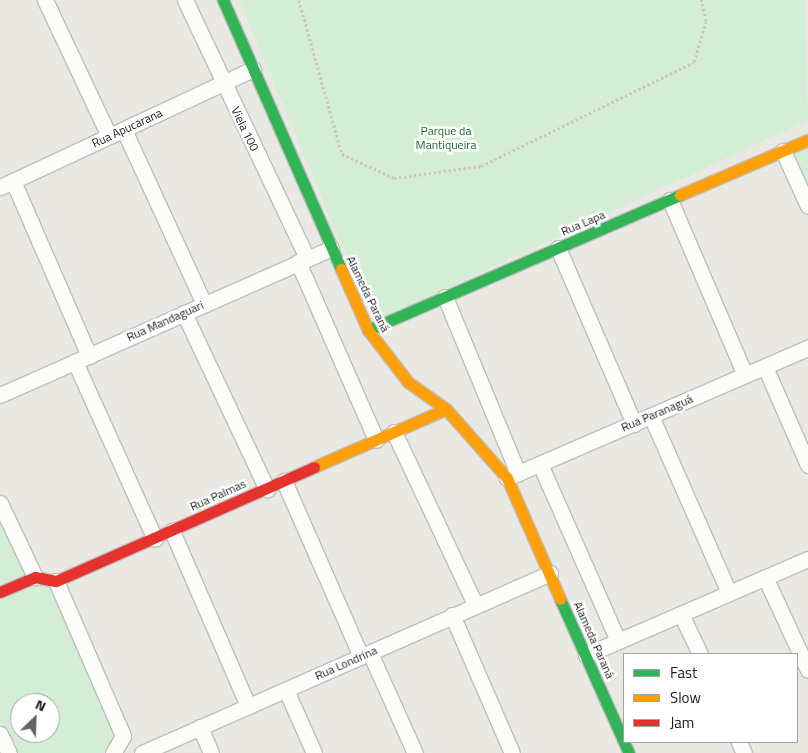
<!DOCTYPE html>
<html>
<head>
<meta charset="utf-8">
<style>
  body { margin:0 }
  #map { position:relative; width:808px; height:753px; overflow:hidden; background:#e9e8e3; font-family:"Titillium Web",sans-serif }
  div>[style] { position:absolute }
  .park>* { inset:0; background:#d4eed6 }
  .path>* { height:2.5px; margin-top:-1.25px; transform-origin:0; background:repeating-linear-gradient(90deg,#cfc6c3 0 2.5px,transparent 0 5px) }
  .roads { filter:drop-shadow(1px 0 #bfbebc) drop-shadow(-1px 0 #bfbebc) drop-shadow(0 1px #bfbebc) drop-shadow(0 -1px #bfbebc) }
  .street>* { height:15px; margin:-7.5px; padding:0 7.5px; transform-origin:7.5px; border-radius:7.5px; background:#fcfcfb }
  .fast>* { height:11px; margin:-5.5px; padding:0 5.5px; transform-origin:5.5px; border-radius:5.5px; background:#30b455 }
  .slow>* { height:11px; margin:-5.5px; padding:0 5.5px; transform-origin:5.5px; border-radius:5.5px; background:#ff9f0a }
  .jam>* { height:11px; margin:-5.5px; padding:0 5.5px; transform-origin:5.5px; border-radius:5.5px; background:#e5322d }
  span { translate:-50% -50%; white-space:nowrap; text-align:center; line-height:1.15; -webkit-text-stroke:5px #fff; paint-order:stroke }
  .street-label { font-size:12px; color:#1b1b1b }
  .park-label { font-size:12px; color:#176a29 }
  .legend { position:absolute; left:623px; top:653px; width:175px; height:90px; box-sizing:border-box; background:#fff; border:1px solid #a4a4a4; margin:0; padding:6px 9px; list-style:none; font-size:15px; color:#1b1b1b }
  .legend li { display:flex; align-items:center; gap:10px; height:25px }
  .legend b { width:25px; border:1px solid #a4a4a4 }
  .north { position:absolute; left:10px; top:693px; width:50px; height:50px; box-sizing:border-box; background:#fff; border:1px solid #a4a4a4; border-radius:50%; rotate:24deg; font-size:14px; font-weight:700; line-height:20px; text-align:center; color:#1b1b1b }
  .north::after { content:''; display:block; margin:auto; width:18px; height:22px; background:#636361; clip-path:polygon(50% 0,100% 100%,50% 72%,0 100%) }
</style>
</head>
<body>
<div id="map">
  <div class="park">
    <div style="clip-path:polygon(239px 0,805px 0,808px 120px,383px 318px,366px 303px)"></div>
    <div style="clip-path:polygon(808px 146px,808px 191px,791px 153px)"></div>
    <div style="clip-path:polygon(0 513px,30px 576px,0 588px)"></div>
    <div style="clip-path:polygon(evenodd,35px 581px,53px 585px,119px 734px,107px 753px,14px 753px,0 722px,0 597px,35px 581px,20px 703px,50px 703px,50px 733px,20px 733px,20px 703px)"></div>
  </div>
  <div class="path">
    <div style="left:299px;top:0;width:160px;rotate:74.4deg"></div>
    <div style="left:342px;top:154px;width:57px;rotate:24.8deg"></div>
    <div style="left:394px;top:178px;width:88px;rotate:-7.9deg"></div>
    <div style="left:481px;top:166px;width:237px;rotate:-26deg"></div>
    <div style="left:694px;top:62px;width:43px;rotate:-73.7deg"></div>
    <div style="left:706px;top:21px;width:22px;rotate:-103deg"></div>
  </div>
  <div class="roads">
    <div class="street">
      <div style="left:45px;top:0;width:150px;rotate:64.8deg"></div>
      <div style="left:185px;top:0;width:285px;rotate:64.7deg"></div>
      <div style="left:124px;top:130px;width:192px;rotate:65.3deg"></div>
      <div style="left:783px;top:151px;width:60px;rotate:65.6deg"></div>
      <div style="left:13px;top:181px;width:191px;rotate:66.5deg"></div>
      <div style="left:0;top:187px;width:279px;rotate:-25deg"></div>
      <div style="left:670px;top:200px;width:190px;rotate:66.8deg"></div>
      <div style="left:558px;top:248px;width:192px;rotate:66.6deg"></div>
      <div style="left:298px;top:262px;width:194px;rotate:66.3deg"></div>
      <div style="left:445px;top:297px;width:191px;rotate:67.5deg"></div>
      <div style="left:184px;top:313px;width:195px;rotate:64.8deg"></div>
      <div style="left:75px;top:362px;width:194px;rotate:65.7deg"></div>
      <div style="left:765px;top:367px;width:107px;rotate:66.3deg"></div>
      <div style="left:0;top:395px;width:362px;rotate:-23.9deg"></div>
      <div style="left:651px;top:416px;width:193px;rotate:66.2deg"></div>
      <div style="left:394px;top:432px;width:192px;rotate:64.8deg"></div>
      <div style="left:540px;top:464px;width:193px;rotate:66.2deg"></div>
      <div style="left:507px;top:478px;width:328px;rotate:-23.4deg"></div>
      <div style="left:284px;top:481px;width:191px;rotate:66.3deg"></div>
      <div style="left:0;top:503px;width:82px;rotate:64.7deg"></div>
      <div style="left:172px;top:531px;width:191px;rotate:66.5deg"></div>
      <div style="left:765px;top:577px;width:102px;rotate:65.2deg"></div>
      <div style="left:56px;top:581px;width:169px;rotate:66.6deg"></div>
      <div style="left:123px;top:736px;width:20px;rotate:120deg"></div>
      <div style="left:681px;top:614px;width:44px;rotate:64.6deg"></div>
      <div style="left:452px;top:615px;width:150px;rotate:66.5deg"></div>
      <div style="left:370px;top:653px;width:110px;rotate:65.8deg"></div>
      <div style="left:586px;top:655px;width:242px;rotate:-23.4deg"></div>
      <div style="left:286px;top:690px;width:69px;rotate:66deg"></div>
      <div style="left:200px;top:727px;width:28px;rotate:67deg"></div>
      <div style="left:0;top:734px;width:21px;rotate:65deg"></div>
      <div style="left:739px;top:742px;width:12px;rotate:66deg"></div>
      <div style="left:142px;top:753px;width:446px;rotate:-23.8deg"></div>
    </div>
    <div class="fast">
      <div style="left:223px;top:0;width:294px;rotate:66.3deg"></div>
      <div style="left:368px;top:330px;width:340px;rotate:-23.4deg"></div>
      <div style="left:560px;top:599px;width:169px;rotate:65.9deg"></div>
    </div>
    <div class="slow">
      <div style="left:680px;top:195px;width:139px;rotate:-23.3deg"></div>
      <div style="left:341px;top:269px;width:67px;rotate:66.1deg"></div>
      <div style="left:368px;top:330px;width:66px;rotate:52.4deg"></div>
      <div style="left:408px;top:382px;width:47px;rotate:35.4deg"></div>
      <div style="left:446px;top:409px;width:92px;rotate:48.5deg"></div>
      <div style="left:507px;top:478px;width:132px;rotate:66.3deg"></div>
      <div style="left:314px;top:467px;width:144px;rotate:-23.7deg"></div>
    </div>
    <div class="jam">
      <div style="left:0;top:592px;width:38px;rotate:-23deg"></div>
      <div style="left:35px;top:577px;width:21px;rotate:11deg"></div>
      <div style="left:56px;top:581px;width:282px;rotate:-23.8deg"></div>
    </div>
  </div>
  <div class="street-label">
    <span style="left:127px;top:128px;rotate:-25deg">Rua Apucarana</span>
    <span style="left:245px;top:129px;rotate:64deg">Viela 100</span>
    <span style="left:583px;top:223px;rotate:-23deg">Rua Lapa</span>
    <span style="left:368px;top:294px;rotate:64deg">Alameda Paraná</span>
    <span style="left:165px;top:321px;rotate:-24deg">Rua Mandaguari</span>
    <span style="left:657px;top:413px;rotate:-23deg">Rua Paranaguá</span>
    <span style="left:218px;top:495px;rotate:-24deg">Rua Palmas</span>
    <span style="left:594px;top:640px;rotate:66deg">Alameda Paraná</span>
    <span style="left:346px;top:663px;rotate:-24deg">Rua Londrina</span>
  </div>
  <div class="park-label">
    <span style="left:446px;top:138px">Parque da<br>Mantiqueira</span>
  </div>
  <ul class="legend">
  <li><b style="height:6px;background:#30b455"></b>Fast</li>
  <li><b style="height:6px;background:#ff9f0a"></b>Slow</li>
  <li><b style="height:6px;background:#e5322d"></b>Jam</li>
  </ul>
  <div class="north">N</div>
</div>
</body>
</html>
